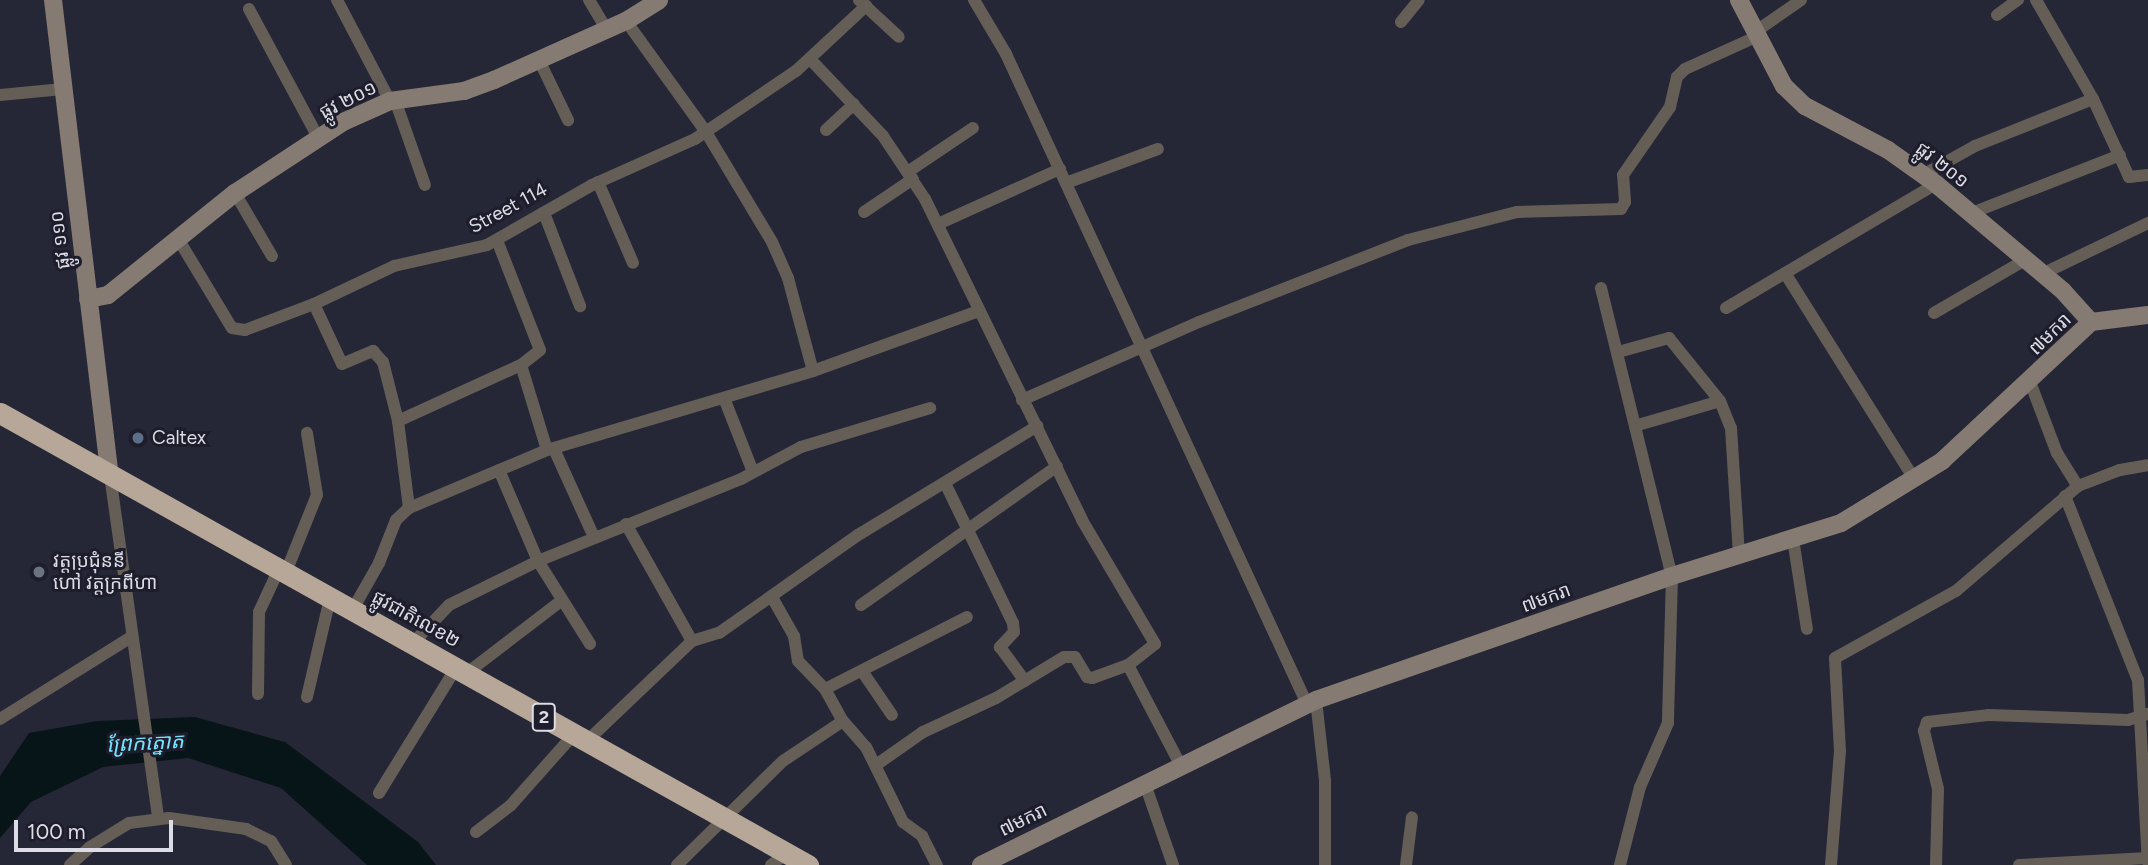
<!DOCTYPE html>
<html>
<head>
<meta charset="utf-8">
<style>
  body { margin:0 }
  #map { position:relative; width:2148px; height:865px; overflow:hidden; background:#262736; font-family:Figtree,"Noto Sans Khmer",sans-serif }
  div>[style] { position:absolute }
  .water>* { inset:0; background:#071518 }
  .street>* { height:12px; margin:-6px; padding:0 6px; transform-origin:6px; border-radius:6px; background:#645e57 }
  .secondary>* { height:18px; margin:-9px; padding:0 9px; transform-origin:9px; border-radius:9px; background:#857b72 }
  .highway>* { height:21px; margin:-10.5px; padding:0 10.5px; transform-origin:10.5px; border-radius:10.5px; background:#b6a798 }
  .dots>* { width:19px; height:19px; translate:-50% -50%; box-sizing:border-box; border:4px solid #1d1d2c; border-radius:50% }
  span { translate:-50% -50%; white-space:nowrap; text-align:center; line-height:1.15; -webkit-text-stroke:6px #1d1d2c; paint-order:stroke }
  .shield-label span { padding:2px 5px; background:#1d1d2c; border:2px solid; border-radius:5px; -webkit-text-stroke-width:0 }
  .shield-label { font-size:18px; color:#dcdce6; font-weight:700 }
  .street-label { font-size:19px; color:#dcdce6 }
  .poi-label { font-size:19px; color:#dcdce6 }
  .left { translate:0 -50%; text-align:left }
  .water-label { font-size:21px; color:#75e3fc; font-style:italic }
  .scale { position:absolute; left:14px; top:820px; width:159px; height:32px; box-sizing:border-box; border:4px solid #dcdce6; border-top:0; padding-left:9px; font-size:21px; line-height:24px; white-space:nowrap; color:#dcdce6; -webkit-text-stroke:5px #1d1d2c; paint-order:stroke }
</style>
</head>
<body>
<div id="map">
  <div class="water">
    <div style="clip-path:polygon(195px 717px,285px 742px,418px 842px,436px 865px,367px 865px,281px 788px,188px 758px,103px 767px,31px 802px,0 838px,0 776px,29px 733px,97px 721px)"></div>
  </div>
  <div class="street">
    <div style="left:337px;top:0;width:114px;rotate:62.3deg"></div>
    <div style="left:589px;top:0;width:33px;rotate:59deg"></div>
    <div style="left:859px;top:0;width:54px;rotate:42.8deg"></div>
    <div style="left:974px;top:0;width:63px;rotate:59.3deg"></div>
    <div style="left:1006px;top:54px;width:716px;rotate:65.15deg"></div>
    <div style="left:2036px;top:0;width:114px;rotate:60.1deg"></div>
    <div style="left:2093px;top:99px;width:86px;rotate:65.2deg"></div>
    <div style="left:2129px;top:177px;width:19px;rotate:-6deg"></div>
    <div style="left:249px;top:9px;width:148px;rotate:61.7deg"></div>
    <div style="left:1997px;top:15px;width:26px;rotate:-36deg"></div>
    <div style="left:626px;top:21px;width:137px;rotate:54.2deg"></div>
    <div style="left:706px;top:132px;width:128px;rotate:59deg"></div>
    <div style="left:772px;top:242px;width:39px;rotate:66deg"></div>
    <div style="left:788px;top:278px;width:96px;rotate:75deg"></div>
    <div style="left:1401px;top:22px;width:28px;rotate:-51deg"></div>
    <div style="left:1755px;top:32px;width:56px;rotate:-34.8deg"></div>
    <div style="left:810px;top:59px;width:106px;rotate:46.5deg"></div>
    <div style="left:883px;top:136px;width:76px;rotate:56.3deg"></div>
    <div style="left:925px;top:199px;width:357px;rotate:63.9deg"></div>
    <div style="left:1082px;top:520px;width:144px;rotate:59.5deg"></div>
    <div style="left:1155px;top:644px;width:34px;rotate:142deg"></div>
    <div style="left:1128px;top:665px;width:38px;rotate:160deg"></div>
    <div style="left:1092px;top:678px;width:5px;rotate:-169deg"></div>
    <div style="left:1087px;top:677px;width:23px;rotate:-121deg"></div>
    <div style="left:1075px;top:657px;width:11px;rotate:180deg"></div>
    <div style="left:1064px;top:657px;width:79px;rotate:148.9deg"></div>
    <div style="left:996px;top:698px;width:81px;rotate:155deg"></div>
    <div style="left:923px;top:732px;width:57px;rotate:144.9deg"></div>
    <div style="left:539px;top:60px;width:67px;rotate:64.2deg"></div>
    <div style="left:0;top:95px;width:63px;rotate:-5.4deg"></div>
    <div style="left:395px;top:100px;width:90px;rotate:70.6deg"></div>
    <div style="left:826px;top:130px;width:38px;rotate:-43deg"></div>
    <div style="left:909px;top:171px;width:77px;rotate:-33.9deg"></div>
    <div style="left:1923px;top:175px;width:60px;rotate:-29.1deg"></div>
    <div style="left:1975px;top:146px;width:127px;rotate:-21.7deg"></div>
    <div style="left:598px;top:182px;width:88px;rotate:66.6deg"></div>
    <div style="left:1066px;top:183px;width:98px;rotate:-20.3deg"></div>
    <div style="left:235px;top:193px;width:73px;rotate:59.6deg"></div>
    <div style="left:864px;top:212px;width:59px;rotate:-34deg"></div>
    <div style="left:544px;top:213px;width:100px;rotate:68.8deg"></div>
    <div style="left:1969px;top:214px;width:162px;rotate:-21.3deg"></div>
    <div style="left:938px;top:224px;width:134px;rotate:-24.3deg"></div>
    <div style="left:177px;top:237px;width:106px;rotate:58.9deg"></div>
    <div style="left:232px;top:328px;width:13px;rotate:9deg"></div>
    <div style="left:245px;top:330px;width:74px;rotate:-20.6deg"></div>
    <div style="left:314px;top:304px;width:89px;rotate:-25.4deg"></div>
    <div style="left:394px;top:266px;width:95px;rotate:-12.7deg"></div>
    <div style="left:487px;top:245px;width:121px;rotate:-29.7deg"></div>
    <div style="left:592px;top:185px;width:113px;rotate:-24.1deg"></div>
    <div style="left:695px;top:139px;width:122px;rotate:-34deg"></div>
    <div style="left:796px;top:71px;width:96px;rotate:-42.9deg"></div>
    <div style="left:1785px;top:273px;width:243px;rotate:57.9deg"></div>
    <div style="left:2042px;top:274px;width:118px;rotate:-25.7deg"></div>
    <div style="left:1601px;top:288px;width:297px;rotate:76.2deg"></div>
    <div style="left:1672px;top:576px;width:147px;rotate:91.6deg"></div>
    <div style="left:1668px;top:723px;width:70px;rotate:113.6deg"></div>
    <div style="left:1640px;top:787px;width:81px;rotate:104.4deg"></div>
    <div style="left:314px;top:304px;width:66px;rotate:65deg"></div>
    <div style="left:342px;top:364px;width:34px;rotate:-23deg"></div>
    <div style="left:373px;top:351px;width:15px;rotate:48deg"></div>
    <div style="left:383px;top:362px;width:61px;rotate:75.7deg"></div>
    <div style="left:398px;top:421px;width:88px;rotate:82.8deg"></div>
    <div style="left:1726px;top:308px;width:244px;rotate:-30.6deg"></div>
    <div style="left:1934px;top:313px;width:105px;rotate:-30.2deg"></div>
    <div style="left:1618px;top:352px;width:53px;rotate:-15.4deg"></div>
    <div style="left:1669px;top:338px;width:81px;rotate:51deg"></div>
    <div style="left:521px;top:365px;width:89px;rotate:73deg"></div>
    <div style="left:2030px;top:382px;width:76px;rotate:69.2deg"></div>
    <div style="left:2057px;top:453px;width:39px;rotate:58deg"></div>
    <div style="left:724px;top:398px;width:79px;rotate:68.6deg"></div>
    <div style="left:1022px;top:400px;width:193px;rotate:-23.8deg"></div>
    <div style="left:1199px;top:322px;width:225px;rotate:-21.4deg"></div>
    <div style="left:1408px;top:240px;width:113px;rotate:-14.4deg"></div>
    <div style="left:1517px;top:212px;width:104px;rotate:-1.7deg"></div>
    <div style="left:1621px;top:209px;width:8px;rotate:-60deg"></div>
    <div style="left:1625px;top:202px;width:27px;rotate:-94deg"></div>
    <div style="left:1623px;top:175px;width:83px;rotate:-55.3deg"></div>
    <div style="left:1670px;top:107px;width:31px;rotate:-77deg"></div>
    <div style="left:1677px;top:77px;width:11px;rotate:-45deg"></div>
    <div style="left:1685px;top:69px;width:78px;rotate:-24.3deg"></div>
    <div style="left:398px;top:421px;width:135px;rotate:-24.5deg"></div>
    <div style="left:521px;top:365px;width:24px;rotate:-38deg"></div>
    <div style="left:540px;top:350px;width:118px;rotate:-111.4deg"></div>
    <div style="left:1638px;top:425px;width:85px;rotate:-16.3deg"></div>
    <div style="left:1720px;top:401px;width:29px;rotate:68deg"></div>
    <div style="left:1731px;top:428px;width:128px;rotate:86.4deg"></div>
    <div style="left:554px;top:449px;width:97px;rotate:65.6deg"></div>
    <div style="left:499px;top:470px;width:99px;rotate:66.8deg"></div>
    <div style="left:538px;top:561px;width:98px;rotate:57.9deg"></div>
    <div style="left:110px;top:475px;width:346px;rotate:82deg"></div>
    <div style="left:945px;top:483px;width:156px;rotate:64.1deg"></div>
    <div style="left:1013px;top:623px;width:9px;rotate:84deg"></div>
    <div style="left:1014px;top:632px;width:21px;rotate:133deg"></div>
    <div style="left:1000px;top:647px;width:42px;rotate:53.7deg"></div>
    <div style="left:2065px;top:496px;width:198px;rotate:68.4deg"></div>
    <div style="left:2138px;top:680px;width:182px;rotate:86.9deg"></div>
    <div style="left:626px;top:524px;width:134px;rotate:60.6deg"></div>
    <div style="left:1793px;top:539px;width:91px;rotate:81.2deg"></div>
    <div style="left:286px;top:572px;width:83px;rotate:-68.1deg"></div>
    <div style="left:317px;top:495px;width:63px;rotate:-99.2deg"></div>
    <div style="left:773px;top:599px;width:43px;rotate:60.4deg"></div>
    <div style="left:794px;top:636px;width:25px;rotate:81deg"></div>
    <div style="left:798px;top:661px;width:39px;rotate:46deg"></div>
    <div style="left:825px;top:689px;width:37px;rotate:61deg"></div>
    <div style="left:843px;top:721px;width:35px;rotate:49deg"></div>
    <div style="left:866px;top:747px;width:84px;rotate:63.7deg"></div>
    <div style="left:903px;top:822px;width:24px;rotate:36deg"></div>
    <div style="left:922px;top:836px;width:33px;rotate:63deg"></div>
    <div style="left:861px;top:605px;width:240px;rotate:-35.3deg"></div>
    <div style="left:353px;top:609px;width:53px;rotate:-60.5deg"></div>
    <div style="left:379px;top:563px;width:46px;rotate:-68.4deg"></div>
    <div style="left:396px;top:520px;width:18px;rotate:-43deg"></div>
    <div style="left:409px;top:508px;width:150px;rotate:-22.8deg"></div>
    <div style="left:547px;top:450px;width:277px;rotate:-16.5deg"></div>
    <div style="left:813px;top:371px;width:177px;rotate:-19.9deg"></div>
    <div style="left:413px;top:643px;width:52px;rotate:-46.5deg"></div>
    <div style="left:449px;top:605px;width:99px;rotate:-26.3deg"></div>
    <div style="left:538px;top:561px;width:219px;rotate:-22deg"></div>
    <div style="left:741px;top:479px;width:68px;rotate:-28.1deg"></div>
    <div style="left:801px;top:447px;width:135px;rotate:-16.8deg"></div>
    <div style="left:1128px;top:665px;width:114px;rotate:62.3deg"></div>
    <div style="left:862px;top:671px;width:53px;rotate:55.7deg"></div>
    <div style="left:467px;top:673px;width:118px;rotate:-37.5deg"></div>
    <div style="left:825px;top:689px;width:159px;rotate:-26.9deg"></div>
    <div style="left:258px;top:694px;width:82px;rotate:-89.3deg"></div>
    <div style="left:259px;top:612px;width:47px;rotate:-65.1deg"></div>
    <div style="left:307px;top:697px;width:102px;rotate:-76.9deg"></div>
    <div style="left:1316px;top:700px;width:81px;rotate:83.6deg"></div>
    <div style="left:1325px;top:780px;width:85px;rotate:90deg"></div>
    <div style="left:0;top:719px;width:155px;rotate:-32deg"></div>
    <div style="left:587px;top:741px;width:145px;rotate:-43.6deg"></div>
    <div style="left:692px;top:641px;width:28px;rotate:-17deg"></div>
    <div style="left:719px;top:633px;width:170px;rotate:-35.2deg"></div>
    <div style="left:858px;top:535px;width:210px;rotate:-31.3deg"></div>
    <div style="left:1145px;top:784px;width:86px;rotate:70.9deg"></div>
    <div style="left:379px;top:793px;width:147px;rotate:-58.4deg"></div>
    <div style="left:476px;top:832px;width:44px;rotate:-37.6deg"></div>
    <div style="left:511px;top:805px;width:95px;rotate:-48.4deg"></div>
    <div style="left:70px;top:865px;width:27px;rotate:-42deg"></div>
    <div style="left:90px;top:847px;width:46px;rotate:-31.6deg"></div>
    <div style="left:129px;top:823px;width:40px;rotate:-7.1deg"></div>
    <div style="left:169px;top:818px;width:78px;rotate:8.1deg"></div>
    <div style="left:246px;top:829px;width:28px;rotate:26deg"></div>
    <div style="left:271px;top:841px;width:28px;rotate:58deg"></div>
    <div style="left:677px;top:865px;width:148px;rotate:-44.5deg"></div>
    <div style="left:783px;top:761px;width:72px;rotate:-33.7deg"></div>
    <div style="left:771px;top:865px;width:20px;rotate:-37deg"></div>
    <div style="left:1406px;top:865px;width:48px;rotate:-82.9deg"></div>
    <div style="left:1831px;top:865px;width:114px;rotate:-85.5deg"></div>
    <div style="left:1840px;top:751px;width:93px;rotate:-93.1deg"></div>
    <div style="left:1835px;top:658px;width:138px;rotate:-29deg"></div>
    <div style="left:1956px;top:591px;width:161px;rotate:-40.7deg"></div>
    <div style="left:2078px;top:486px;width:45px;rotate:-20.9deg"></div>
    <div style="left:2120px;top:470px;width:28px;rotate:-10deg"></div>
    <div style="left:1936px;top:865px;width:76px;rotate:-88.5deg"></div>
    <div style="left:1938px;top:789px;width:60px;rotate:-103.6deg"></div>
    <div style="left:1924px;top:731px;width:9px;rotate:-72deg"></div>
    <div style="left:1927px;top:722px;width:61px;rotate:-6.5deg"></div>
    <div style="left:1988px;top:715px;width:140px;rotate:2deg"></div>
    <div style="left:2128px;top:720px;width:21px;rotate:-17deg"></div>
    <div style="left:2019px;top:865px;width:129px;rotate:-3.1deg"></div>
  </div>
  <div class="secondary">
    <div style="left:53px;top:0;width:478px;rotate:83.2deg"></div>
    <div style="left:1739px;top:0;width:97px;rotate:62.4deg"></div>
    <div style="left:1784px;top:86px;width:29px;rotate:44deg"></div>
    <div style="left:1805px;top:106px;width:94px;rotate:27.9deg"></div>
    <div style="left:1888px;top:150px;width:59px;rotate:35.3deg"></div>
    <div style="left:1936px;top:184px;width:166px;rotate:40.1deg"></div>
    <div style="left:2063px;top:291px;width:42px;rotate:47.9deg"></div>
    <div style="left:2091px;top:322px;width:57px;rotate:-7deg"></div>
    <div style="left:88px;top:299px;width:20px;rotate:-11deg"></div>
    <div style="left:108px;top:295px;width:163px;rotate:-38.8deg"></div>
    <div style="left:235px;top:193px;width:129px;rotate:-33.3deg"></div>
    <div style="left:343px;top:122px;width:51px;rotate:-24.1deg"></div>
    <div style="left:390px;top:101px;width:75px;rotate:-7.7deg"></div>
    <div style="left:464px;top:91px;width:32px;rotate:-20deg"></div>
    <div style="left:494px;top:80px;width:145px;rotate:-24.1deg"></div>
    <div style="left:626px;top:21px;width:39px;rotate:-32deg"></div>
    <div style="left:981px;top:865px;width:373px;rotate:-26.2deg"></div>
    <div style="left:1316px;top:700px;width:377px;rotate:-19.2deg"></div>
    <div style="left:1672px;top:576px;width:177px;rotate:-17.4deg"></div>
    <div style="left:1841px;top:523px;width:119px;rotate:-31.5deg"></div>
    <div style="left:1942px;top:461px;width:204px;rotate:-43deg"></div>
  </div>
  <div class="highway">
    <div style="left:0;top:413px;width:926px;rotate:29.22deg"></div>
  </div>
  <div class="dots">
    <div style="left:138px;top:438px;background:#5c6f8a"></div>
    <div style="left:39px;top:572px;background:#6b7280"></div>
  </div>
  <div class="shield-label">
    <span style="left:544px;top:717px">2</span>
  </div>
  <div class="street-label">
    <span style="left:348px;top:100px;rotate:-27deg">ផ្លូវ ២០១</span>
    <span style="left:1942px;top:165px;rotate:38deg">ផ្លូវ ២០១</span>
    <span style="left:508px;top:208px;rotate:-28deg">Street 114</span>
    <span style="left:60px;top:240px;rotate:-97deg">ផ្លូវ ១១០</span>
    <span style="left:2050px;top:334px;rotate:-44deg">៧មករា</span>
    <span style="left:1546px;top:598px;rotate:-20deg">៧មករា</span>
    <span style="left:416px;top:619px;rotate:29deg">ផ្លូវជាតិលេខ២</span>
    <span style="left:1023px;top:820px;rotate:-26deg">៧មករា</span>
  </div>
  <div class="poi-label">
    <span class="left" style="left:152px;top:438px">Caltex</span>
    <span class="left" style="left:53px;top:572px">វត្តប្រជុំននី<br>ហៅ វត្តក្រពីហា</span>
  </div>
  <div class="water-label">
    <span style="left:145px;top:743px;rotate:-3deg">ព្រែកត្នោត</span>
  </div>
  <div class="scale">100 m</div>
</div>
</body>
</html>
